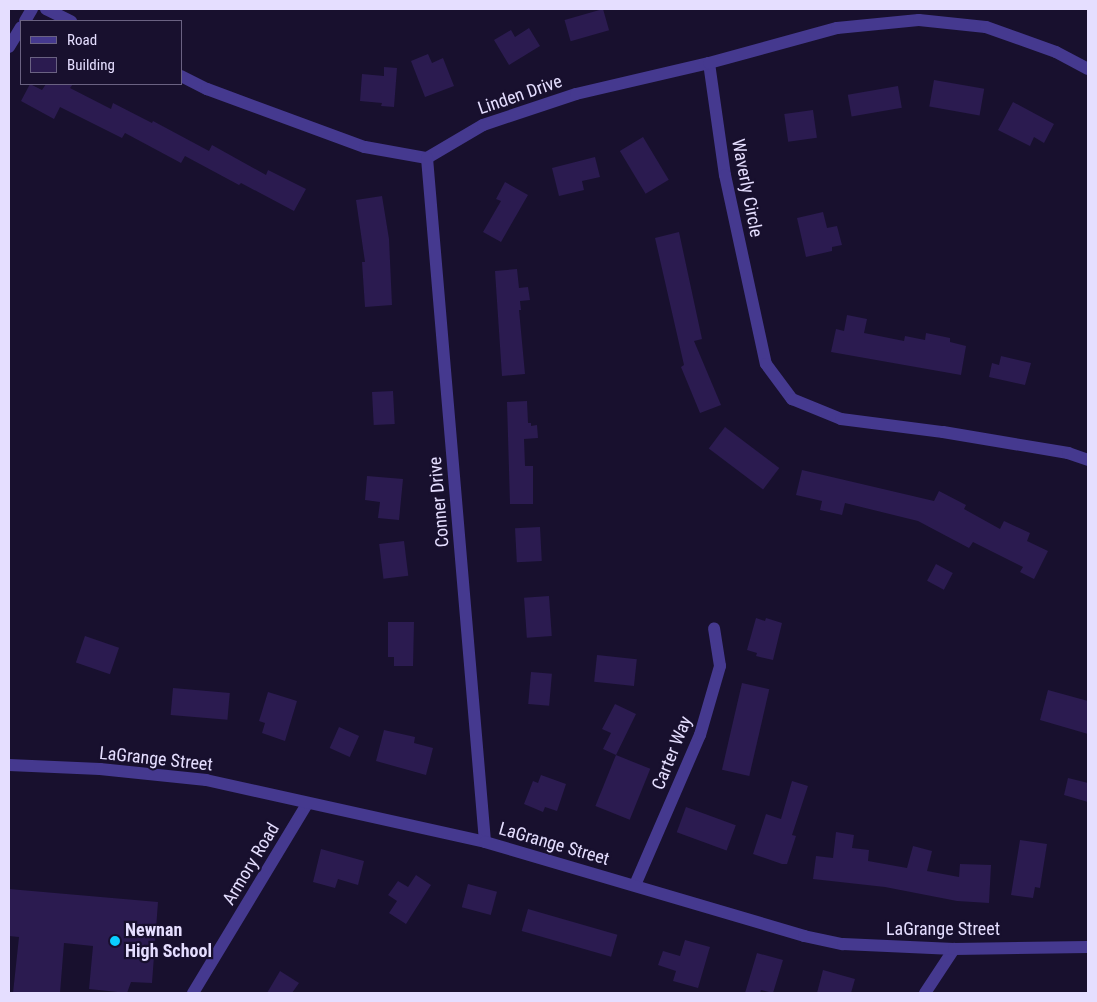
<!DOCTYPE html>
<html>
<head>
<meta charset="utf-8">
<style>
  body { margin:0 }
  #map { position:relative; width:1097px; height:1002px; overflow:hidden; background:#18102e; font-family:"Roboto Condensed",sans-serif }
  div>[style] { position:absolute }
  .building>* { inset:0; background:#2b1b50; transform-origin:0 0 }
  .minor>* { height:12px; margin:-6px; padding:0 6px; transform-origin:6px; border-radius:6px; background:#45398f }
  .tertiary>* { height:12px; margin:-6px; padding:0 6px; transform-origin:6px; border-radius:6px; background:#45398f }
  .dots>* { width:14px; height:14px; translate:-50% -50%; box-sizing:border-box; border:2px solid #18102e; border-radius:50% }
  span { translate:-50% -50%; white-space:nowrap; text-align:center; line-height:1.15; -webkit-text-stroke:4.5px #18102e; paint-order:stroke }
  .street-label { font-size:18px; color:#e5deff }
  .poi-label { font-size:18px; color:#e5deff; font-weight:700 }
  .left { translate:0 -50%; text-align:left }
  .frame { position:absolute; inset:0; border:10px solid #e5deff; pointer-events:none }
  .legend { position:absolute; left:20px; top:20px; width:162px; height:65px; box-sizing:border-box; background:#18102e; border:1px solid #6a6282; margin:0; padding:6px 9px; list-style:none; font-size:15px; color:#e5deff }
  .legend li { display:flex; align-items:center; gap:10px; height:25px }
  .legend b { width:25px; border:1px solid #6a6282 }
</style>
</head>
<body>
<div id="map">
  <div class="building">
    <div style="left:603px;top:9px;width:22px;height:40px;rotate:74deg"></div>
    <div style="clip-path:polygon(529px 28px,540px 46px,509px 65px,494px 40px,511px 30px,515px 37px)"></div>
    <div style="clip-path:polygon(428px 54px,432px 63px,443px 58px,454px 86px,425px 97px,411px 61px)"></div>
    <div style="clip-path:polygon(384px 67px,397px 68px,394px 107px,381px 106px,382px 103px,360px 101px,362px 74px,384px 76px)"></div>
    <div style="left:934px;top:80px;width:51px;height:27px;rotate:10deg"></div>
    <div style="clip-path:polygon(30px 84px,42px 90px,46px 84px,73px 84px,70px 88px,111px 109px,113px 103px,152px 123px,153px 121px,209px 151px,212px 145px,266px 175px,268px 170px,306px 189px,294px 211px,241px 183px,239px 185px,185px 156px,181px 163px,125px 133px,122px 138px,60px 107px,54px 119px,21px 101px)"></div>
    <div style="left:898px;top:86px;width:22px;height:51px;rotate:80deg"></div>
    <div style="clip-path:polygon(1013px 102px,1054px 124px,1044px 143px,1034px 137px,1030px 146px,998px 130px)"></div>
    <div style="left:813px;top:110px;width:28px;height:29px;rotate:82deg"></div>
    <div style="left:643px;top:137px;width:50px;height:27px;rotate:59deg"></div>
    <div style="clip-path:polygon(595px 157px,600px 177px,582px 181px,584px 190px,559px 196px,552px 168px)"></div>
    <div style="clip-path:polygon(505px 182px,528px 195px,501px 242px,483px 232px,501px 201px,496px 199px)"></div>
    <div style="clip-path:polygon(382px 196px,389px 239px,392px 305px,365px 307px,362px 262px,365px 262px,356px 200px)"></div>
    <div style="clip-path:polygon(823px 212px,827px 228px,837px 226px,842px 245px,832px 247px,832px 251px,806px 257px,797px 218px)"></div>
    <div style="clip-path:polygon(679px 232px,702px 339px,694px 341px,721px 405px,700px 413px,681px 367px,684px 365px,655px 238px)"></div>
    <div style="clip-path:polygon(517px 269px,519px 288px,528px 287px,530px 300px,520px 301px,521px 310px,519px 310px,525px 374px,502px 376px,495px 271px)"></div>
    <div style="clip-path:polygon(847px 315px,867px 319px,864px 333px,904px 341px,905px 336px,925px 340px,926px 333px,950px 338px,950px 342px,966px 346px,961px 375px,831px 352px,836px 329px,844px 331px)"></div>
    <div style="clip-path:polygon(1001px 356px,1031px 363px,1025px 385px,989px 377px,992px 363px,999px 365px)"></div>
    <div style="left:393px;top:391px;width:33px;height:21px;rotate:87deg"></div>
    <div style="clip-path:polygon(527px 401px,528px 423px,531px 423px,531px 426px,537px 425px,538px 438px,524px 439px,525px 466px,533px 466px,533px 504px,510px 504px,507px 402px)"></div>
    <div style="left:725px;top:427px;width:68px;height:27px;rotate:37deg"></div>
    <div style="clip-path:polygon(802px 470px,934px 501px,939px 491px,966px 505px,964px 509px,1000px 529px,1004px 521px,1030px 533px,1027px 541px,1048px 551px,1034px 579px,1020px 572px,1023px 567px,973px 542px,969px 548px,918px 521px,845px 503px,842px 515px,820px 510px,822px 501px,796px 495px)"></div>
    <div style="clip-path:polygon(367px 476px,403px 479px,399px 520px,378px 518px,380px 502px,365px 500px)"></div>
    <div style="left:540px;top:527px;width:34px;height:25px;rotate:87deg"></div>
    <div style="left:404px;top:541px;width:35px;height:25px;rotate:83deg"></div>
    <div style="left:936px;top:564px;width:19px;height:19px;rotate:28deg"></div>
    <div style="left:549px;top:596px;width:40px;height:25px;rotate:86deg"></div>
    <div style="clip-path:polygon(756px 618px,765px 621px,766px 618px,782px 623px,773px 660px,756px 656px,757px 653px,747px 650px)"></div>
    <div style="clip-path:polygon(388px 622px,414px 622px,413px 666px,394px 666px,394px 657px,388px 657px)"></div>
    <div style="left:85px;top:636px;width:36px;height:28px;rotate:19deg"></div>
    <div style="left:597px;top:655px;width:40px;height:27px;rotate:6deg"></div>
    <div style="left:531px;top:672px;width:21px;height:32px;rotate:5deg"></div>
    <div style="left:742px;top:683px;width:28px;height:89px;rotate:13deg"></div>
    <div style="left:173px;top:688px;width:57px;height:27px;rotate:5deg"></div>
    <div style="clip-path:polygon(1048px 690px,1088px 701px,1088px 734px,1040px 720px)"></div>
    <div style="clip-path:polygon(268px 692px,297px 701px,285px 741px,262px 733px,265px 723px,259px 721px)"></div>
    <div style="clip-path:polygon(615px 704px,636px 714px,616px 755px,603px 749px,611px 733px,602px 729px)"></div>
    <div style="left:339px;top:727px;width:22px;height:23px;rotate:24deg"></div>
    <div style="clip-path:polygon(384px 730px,415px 737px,414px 743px,433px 748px,426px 775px,376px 761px)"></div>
    <div style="left:616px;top:755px;width:37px;height:55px;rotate:22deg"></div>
    <div style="clip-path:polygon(541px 775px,566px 784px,557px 811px,545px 807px,543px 812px,524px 804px,533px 781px,538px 783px)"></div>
    <div style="clip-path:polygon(1068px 778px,1088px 783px,1088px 802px,1064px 795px)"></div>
    <div style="clip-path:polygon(792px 781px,808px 786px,792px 835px,796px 836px,787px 864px,782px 864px,753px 854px,766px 814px,781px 819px)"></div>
    <div style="left:686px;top:807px;width:53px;height:27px;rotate:20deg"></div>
    <div style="clip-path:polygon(836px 832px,854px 835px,852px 848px,869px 850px,868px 861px,907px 868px,913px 846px,932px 851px,927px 871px,959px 877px,960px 864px,991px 865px,989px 903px,957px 901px,885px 887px,813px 879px,816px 856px,833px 858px)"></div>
    <div style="clip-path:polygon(1020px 840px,1047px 844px,1040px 888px,1035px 887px,1033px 898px,1011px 895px)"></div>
    <div style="clip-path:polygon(321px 849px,364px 861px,358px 885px,338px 879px,335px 888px,313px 882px)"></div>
    <div style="clip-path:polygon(416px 875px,431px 885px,406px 924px,389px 913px,397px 901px,388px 895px,398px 881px,408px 887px)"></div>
    <div style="left:468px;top:884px;width:30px;height:24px;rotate:15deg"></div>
    <div style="clip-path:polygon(9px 889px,158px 902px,152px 983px,131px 982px,127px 993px,89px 989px,93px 946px,64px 943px,60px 993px,13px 993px,19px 937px,9px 936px)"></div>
    <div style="left:528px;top:909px;width:93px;height:23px;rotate:16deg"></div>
    <div style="clip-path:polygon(685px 940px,710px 947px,698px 988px,673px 981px,676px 971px,658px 965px,663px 951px,680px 956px)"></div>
    <div style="clip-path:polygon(757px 953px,783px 960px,773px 993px,761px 990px,760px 993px,745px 993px)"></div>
    <div style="clip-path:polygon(823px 970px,855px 979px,851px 993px,817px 993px)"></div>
    <div style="clip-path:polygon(280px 971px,299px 983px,292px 993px,267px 993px)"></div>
  </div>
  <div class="minor">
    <div style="left:46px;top:9px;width:28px;rotate:26deg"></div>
    <div style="left:709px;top:63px;width:113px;rotate:81.9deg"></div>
    <div style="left:725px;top:175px;width:193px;rotate:77.8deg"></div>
    <div style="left:766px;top:364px;width:44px;rotate:53.4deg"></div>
    <div style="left:792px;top:399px;width:53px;rotate:22.2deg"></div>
    <div style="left:841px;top:419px;width:103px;rotate:7.3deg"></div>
    <div style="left:943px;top:432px;width:127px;rotate:9.5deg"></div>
    <div style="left:1068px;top:453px;width:21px;rotate:19deg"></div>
    <div style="left:181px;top:76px;width:29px;rotate:27deg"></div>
    <div style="left:207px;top:89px;width:168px;rotate:20.2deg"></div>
    <div style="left:365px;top:147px;width:63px;rotate:10.1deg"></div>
    <div style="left:427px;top:158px;width:65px;rotate:-30.5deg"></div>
    <div style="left:483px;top:125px;width:98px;rotate:-18.4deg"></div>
    <div style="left:576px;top:94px;width:137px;rotate:-13.1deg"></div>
    <div style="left:709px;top:63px;width:133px;rotate:-15.3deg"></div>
    <div style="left:837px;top:28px;width:82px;rotate:-5.6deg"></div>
    <div style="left:919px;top:20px;width:67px;rotate:6deg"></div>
    <div style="left:986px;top:27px;width:74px;rotate:19.7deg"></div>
    <div style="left:1056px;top:52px;width:36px;rotate:28deg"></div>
    <div style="left:427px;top:158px;width:686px;rotate:85.15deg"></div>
    <div style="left:635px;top:885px;width:163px;rotate:-66.6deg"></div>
    <div style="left:700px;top:735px;width:72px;rotate:-73.8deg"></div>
    <div style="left:720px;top:666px;width:38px;rotate:-99deg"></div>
    <div style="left:193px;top:993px;width:221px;rotate:-58.9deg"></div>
    <div style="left:925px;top:993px;width:53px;rotate:-56.6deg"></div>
  </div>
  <div class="tertiary">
    <div style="left:25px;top:21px;width:14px;rotate:-60deg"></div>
    <div style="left:9px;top:47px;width:23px;rotate:-59deg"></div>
    <div style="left:9px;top:765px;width:91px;rotate:2.5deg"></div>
    <div style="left:100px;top:769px;width:107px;rotate:5.9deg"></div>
    <div style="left:206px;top:780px;width:286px;rotate:12.5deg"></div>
    <div style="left:485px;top:842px;width:333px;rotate:16.4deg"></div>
    <div style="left:804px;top:936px;width:40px;rotate:12deg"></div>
    <div style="left:843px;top:944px;width:111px;rotate:2.6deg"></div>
    <div style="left:954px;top:949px;width:134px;rotate:-0.9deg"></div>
  </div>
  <div class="dots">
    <div style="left:115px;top:941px;background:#0aceff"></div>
  </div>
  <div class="street-label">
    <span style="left:520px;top:95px;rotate:-19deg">Linden Drive</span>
    <span style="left:747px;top:188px;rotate:79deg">Waverly Circle</span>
    <span style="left:439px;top:502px;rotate:-95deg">Conner Drive</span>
    <span style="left:672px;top:753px;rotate:-68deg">Carter Way</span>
    <span style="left:156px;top:759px;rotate:6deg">LaGrange Street</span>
    <span style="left:554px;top:844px;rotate:16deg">LaGrange Street</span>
    <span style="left:251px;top:864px;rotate:-59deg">Armory Road</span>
    <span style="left:943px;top:929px">LaGrange Street</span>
  </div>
  <div class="poi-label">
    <span class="left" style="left:125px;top:941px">Newnan<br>High School</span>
  </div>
  <div class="frame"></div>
  <ul class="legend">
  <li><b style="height:6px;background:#45398f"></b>Road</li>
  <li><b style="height:14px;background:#2b1b50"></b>Building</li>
  </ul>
</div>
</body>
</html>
